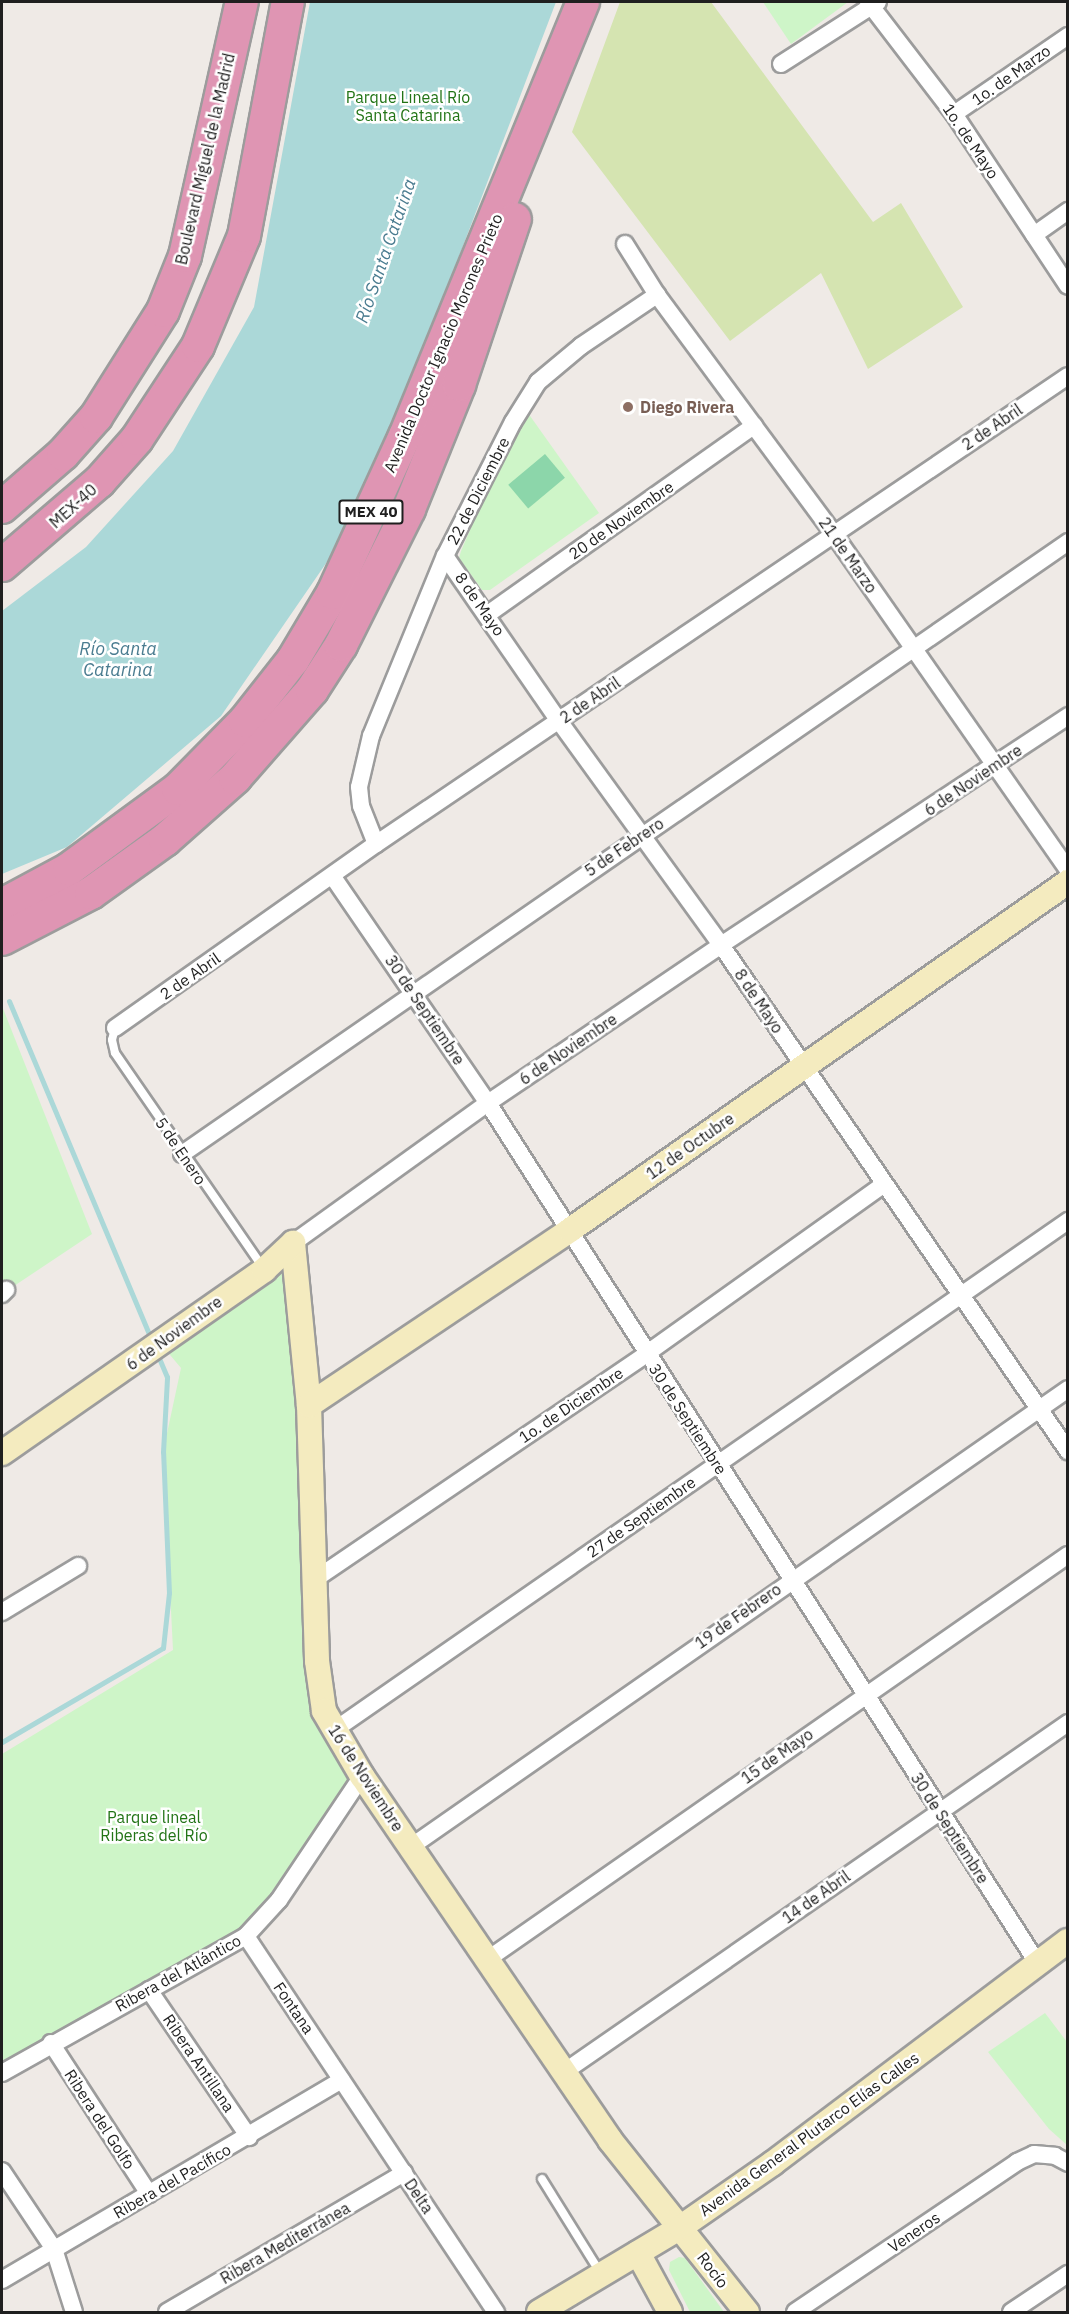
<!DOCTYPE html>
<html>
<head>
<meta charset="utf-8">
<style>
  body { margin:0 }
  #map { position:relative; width:1069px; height:2314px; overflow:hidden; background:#efeae6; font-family:"IBM Plex Sans",sans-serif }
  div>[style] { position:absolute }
  .grass>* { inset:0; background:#d5e4b1 }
  .park>* { inset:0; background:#cef5c8 }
  .pitch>* { inset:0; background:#8cd6aa; transform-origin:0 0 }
  .water>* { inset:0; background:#abd8d8 }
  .stream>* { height:5px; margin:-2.5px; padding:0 2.5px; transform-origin:2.5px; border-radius:2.5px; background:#abd8d8 }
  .roads { filter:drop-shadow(2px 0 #9c9c9c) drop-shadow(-2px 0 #9c9c9c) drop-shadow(0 2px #9c9c9c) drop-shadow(0 -2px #9c9c9c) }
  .lane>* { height:8px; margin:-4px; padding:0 4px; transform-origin:4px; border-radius:4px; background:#fff }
  .street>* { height:16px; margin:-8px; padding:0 8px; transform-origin:8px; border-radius:8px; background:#fff }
  .secondary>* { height:24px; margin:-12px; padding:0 12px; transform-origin:12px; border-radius:12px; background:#f4ebbf }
  .highway>* { height:32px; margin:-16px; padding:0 16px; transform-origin:16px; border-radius:16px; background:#df95b3 }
  .dots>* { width:16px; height:16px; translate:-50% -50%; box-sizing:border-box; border:3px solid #fff; border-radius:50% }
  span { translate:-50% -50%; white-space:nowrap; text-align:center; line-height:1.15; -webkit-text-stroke:5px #fff; paint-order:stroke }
  .shield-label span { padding:2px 4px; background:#fff; border:2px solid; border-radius:4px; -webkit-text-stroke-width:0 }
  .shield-label { font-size:15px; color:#1f1f1f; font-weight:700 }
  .street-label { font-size:16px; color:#1f1f1f }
  .park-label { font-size:16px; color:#227416 }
  .education-label { font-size:16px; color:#785e54; font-weight:700 }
  .left { translate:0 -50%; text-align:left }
  .water-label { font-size:18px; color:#4a7c90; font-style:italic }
  .frame { position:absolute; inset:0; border:3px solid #1f1f1f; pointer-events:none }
</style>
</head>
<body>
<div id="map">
  <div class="grass">
    <div style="clip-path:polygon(620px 2px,711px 2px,873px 222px,901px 203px,963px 307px,868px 369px,821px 273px,730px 341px,572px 132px)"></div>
  </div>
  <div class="park">
    <div style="clip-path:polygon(763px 2px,848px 2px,791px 44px)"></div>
    <div style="clip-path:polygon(523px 406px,599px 513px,490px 590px,482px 590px,459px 558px,461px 551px)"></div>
    <div style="clip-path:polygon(2px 1006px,92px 1234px,2px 1294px)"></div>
    <div style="clip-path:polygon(293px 1243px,317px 1660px,362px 1776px,260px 1923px,2px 2075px,2px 1754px,173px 1650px,163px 1452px,181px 1368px,160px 1343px)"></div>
    <div style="clip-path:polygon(1045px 2013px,1067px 2042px,1067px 2145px,1049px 2129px,988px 2052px)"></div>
    <div style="clip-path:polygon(679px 2257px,685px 2258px,724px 2312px,690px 2312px,669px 2270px,670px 2262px)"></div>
  </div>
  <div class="pitch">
    <div style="left:545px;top:454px;width:31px;height:48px;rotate:50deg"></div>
  </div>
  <div class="water">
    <div style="clip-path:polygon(310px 2px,556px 2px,362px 511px,221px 716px,67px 847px,2px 874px,2px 611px,86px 547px,173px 451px,254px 307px)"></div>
  </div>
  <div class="stream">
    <div style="left:9px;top:1001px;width:367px;rotate:67.2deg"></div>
    <div style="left:2px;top:1742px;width:186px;rotate:-30.3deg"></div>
    <div style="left:163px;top:1648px;width:55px;rotate:-83.8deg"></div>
    <div style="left:169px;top:1593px;width:141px;rotate:-92.4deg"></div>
    <div style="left:163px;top:1452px;width:75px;rotate:-86.9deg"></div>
    <div style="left:167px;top:1377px;width:26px;rotate:-113deg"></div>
  </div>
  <div class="roads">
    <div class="lane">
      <div style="left:115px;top:1028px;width:12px;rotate:104deg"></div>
      <div style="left:112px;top:1040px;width:13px;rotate:77deg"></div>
      <div style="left:115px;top:1053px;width:262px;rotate:55.4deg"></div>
      <div style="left:542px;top:2179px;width:110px;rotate:58.1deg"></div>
    </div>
    <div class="street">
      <div style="left:868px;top:2px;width:141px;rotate:52.5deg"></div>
      <div style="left:954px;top:114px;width:206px;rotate:56.5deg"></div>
      <div style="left:781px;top:64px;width:115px;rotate:-32.6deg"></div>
      <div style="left:954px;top:114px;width:138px;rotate:-34.4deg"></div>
      <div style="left:1034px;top:235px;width:42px;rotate:-35.2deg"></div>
      <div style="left:625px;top:244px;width:60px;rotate:57.9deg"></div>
      <div style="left:657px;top:295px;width:296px;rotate:53.5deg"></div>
      <div style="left:833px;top:533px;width:411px;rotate:55.1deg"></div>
      <div style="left:445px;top:556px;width:201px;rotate:55.4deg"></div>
      <div style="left:559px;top:721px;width:276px;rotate:54.1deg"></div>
      <div style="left:721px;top:945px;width:614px;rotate:55.56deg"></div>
      <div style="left:488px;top:614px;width:326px;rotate:-35.3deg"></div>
      <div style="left:376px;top:844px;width:41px;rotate:-111.5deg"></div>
      <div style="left:361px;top:806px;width:19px;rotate:-96deg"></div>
      <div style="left:359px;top:787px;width:52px;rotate:-76.8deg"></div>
      <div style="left:371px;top:736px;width:195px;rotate:-67.7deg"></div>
      <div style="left:445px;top:556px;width:150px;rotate:-63.1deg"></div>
      <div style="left:513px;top:422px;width:47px;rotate:-58deg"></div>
      <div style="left:538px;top:382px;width:56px;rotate:-39.9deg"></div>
      <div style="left:581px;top:346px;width:92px;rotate:-33.9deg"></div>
      <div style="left:333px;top:877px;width:274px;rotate:55.6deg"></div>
      <div style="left:488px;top:1103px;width:1022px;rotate:57.43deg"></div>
      <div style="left:115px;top:1028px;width:319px;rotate:-35.2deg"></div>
      <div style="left:376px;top:844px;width:835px;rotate:-34.07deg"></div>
      <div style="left:182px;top:1154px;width:1077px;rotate:-34.63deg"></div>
      <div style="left:293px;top:1243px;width:240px;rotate:-35.7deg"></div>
      <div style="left:488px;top:1103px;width:282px;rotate:-34.1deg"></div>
      <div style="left:721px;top:945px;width:416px;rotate:-33.4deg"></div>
      <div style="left:2px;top:1294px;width:6px;rotate:-45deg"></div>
      <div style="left:314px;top:1580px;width:402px;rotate:-34.2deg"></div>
      <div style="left:646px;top:1354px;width:291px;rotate:-35.5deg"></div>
      <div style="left:2px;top:1612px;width:89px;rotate:-31.2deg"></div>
      <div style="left:333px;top:1731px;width:895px;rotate:-34.76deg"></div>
      <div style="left:412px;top:1846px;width:799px;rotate:-34.86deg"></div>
      <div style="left:246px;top:1936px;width:452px;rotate:56.4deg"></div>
      <div style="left:488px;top:1959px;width:707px;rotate:-34.86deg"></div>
      <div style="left:149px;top:1990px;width:178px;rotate:55.8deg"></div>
      <div style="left:51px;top:2043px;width:180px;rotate:57deg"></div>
      <div style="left:564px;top:2072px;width:613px;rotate:-34.7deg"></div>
      <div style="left:2px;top:2073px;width:280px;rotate:-29.3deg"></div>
      <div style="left:246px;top:1936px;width:49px;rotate:-47.5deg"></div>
      <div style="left:279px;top:1900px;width:149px;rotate:-56.2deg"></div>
      <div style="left:2px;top:2171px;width:94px;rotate:56.3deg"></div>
      <div style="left:54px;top:2249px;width:66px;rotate:72.4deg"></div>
      <div style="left:2px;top:2280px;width:394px;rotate:-30.5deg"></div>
      <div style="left:167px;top:2312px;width:275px;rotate:-30.4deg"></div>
      <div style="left:795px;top:2312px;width:268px;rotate:-34deg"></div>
      <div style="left:1017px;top:2162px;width:19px;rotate:-25deg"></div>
      <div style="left:1034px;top:2154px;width:21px;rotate:5deg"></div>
      <div style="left:1055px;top:2156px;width:15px;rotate:28deg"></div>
      <div style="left:1011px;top:2312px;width:69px;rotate:-33.7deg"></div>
    </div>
    <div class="secondary">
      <div style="left:293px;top:1243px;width:163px;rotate:84.4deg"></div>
      <div style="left:309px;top:1405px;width:256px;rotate:88.2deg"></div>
      <div style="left:317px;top:1661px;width:50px;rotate:82deg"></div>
      <div style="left:324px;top:1711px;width:75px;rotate:59.7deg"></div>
      <div style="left:362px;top:1776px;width:440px;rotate:55.7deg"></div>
      <div style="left:610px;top:2140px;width:220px;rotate:51.5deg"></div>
      <div style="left:309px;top:1405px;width:314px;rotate:-33.8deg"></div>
      <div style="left:570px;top:1230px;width:608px;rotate:-34.95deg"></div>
      <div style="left:2px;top:1453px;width:320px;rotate:-34.9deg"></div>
      <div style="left:264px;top:1270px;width:40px;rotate:-43deg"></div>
      <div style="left:638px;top:2253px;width:67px;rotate:61.5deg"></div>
      <div style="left:539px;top:2312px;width:165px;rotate:-30.9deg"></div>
      <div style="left:681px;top:2227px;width:112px;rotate:-34.8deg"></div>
      <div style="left:773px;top:2163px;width:369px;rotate:-37deg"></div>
    </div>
    <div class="highway">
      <div style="left:2px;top:507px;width:81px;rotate:-41deg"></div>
      <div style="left:63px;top:454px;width:50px;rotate:-48.3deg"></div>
      <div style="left:96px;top:417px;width:125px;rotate:-57.7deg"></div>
      <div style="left:163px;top:311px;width:59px;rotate:-68.2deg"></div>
      <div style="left:185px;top:256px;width:260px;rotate:-77.4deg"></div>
      <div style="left:2px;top:565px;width:128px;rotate:-40.6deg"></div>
      <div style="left:99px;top:482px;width:57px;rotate:-48.5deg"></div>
      <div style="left:137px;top:439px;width:111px;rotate:-56.7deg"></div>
      <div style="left:198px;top:346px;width:119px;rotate:-67.3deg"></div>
      <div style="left:244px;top:236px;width:238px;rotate:-79.4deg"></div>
      <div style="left:2px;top:905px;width:76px;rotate:-28.2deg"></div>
      <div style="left:69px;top:869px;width:135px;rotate:-36.3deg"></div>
      <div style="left:178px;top:789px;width:95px;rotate:-45.4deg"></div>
      <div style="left:245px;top:721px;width:78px;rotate:-51.8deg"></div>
      <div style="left:293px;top:660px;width:78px;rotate:-59.2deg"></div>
      <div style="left:333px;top:593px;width:173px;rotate:-65.4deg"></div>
      <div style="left:405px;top:436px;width:469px;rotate:-67.7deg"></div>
      <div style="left:2px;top:939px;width:100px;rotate:-27.3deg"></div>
      <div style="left:91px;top:893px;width:91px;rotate:-35.6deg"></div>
      <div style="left:165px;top:840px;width:94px;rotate:-41.5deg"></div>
      <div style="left:235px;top:778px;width:117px;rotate:-48.8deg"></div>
      <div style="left:312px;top:690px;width:54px;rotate:-57.2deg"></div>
      <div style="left:341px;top:645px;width:152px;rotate:-63.4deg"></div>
      <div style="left:409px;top:509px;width:134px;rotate:-68deg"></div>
      <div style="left:459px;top:385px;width:175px;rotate:-71.4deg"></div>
    </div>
  </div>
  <div class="dots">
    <div style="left:628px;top:407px;background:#8d6e63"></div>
  </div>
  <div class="shield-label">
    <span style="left:371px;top:512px">MEX 40</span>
  </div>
  <div class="street-label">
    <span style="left:1011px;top:75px;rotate:-35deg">1o. de Marzo</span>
    <span style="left:971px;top:141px;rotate:56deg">1o. de Mayo</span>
    <span style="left:205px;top:159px;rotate:-77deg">Boulevard Miguel de la Madrid</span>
    <span style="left:443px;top:343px;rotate:-67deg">Avenida Doctor Ignacio Morones Prieto</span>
    <span style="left:992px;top:427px;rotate:-34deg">2 de Abril</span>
    <span style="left:478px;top:491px;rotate:-63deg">22 de Diciembre</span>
    <span style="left:73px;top:506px;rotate:-42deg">MEX-40</span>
    <span style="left:621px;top:520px;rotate:-35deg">20 de Noviembre</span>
    <span style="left:848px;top:555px;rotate:55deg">21 de Marzo</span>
    <span style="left:480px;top:604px;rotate:55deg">8 de Mayo</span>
    <span style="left:590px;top:700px;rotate:-34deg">2 de Abril</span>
    <span style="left:973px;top:780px;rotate:-34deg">6 de Noviembre</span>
    <span style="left:624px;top:847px;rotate:-34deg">5 de Febrero</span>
    <span style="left:190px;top:976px;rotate:-35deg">2 de Abril</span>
    <span style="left:759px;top:1001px;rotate:56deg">8 de Mayo</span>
    <span style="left:425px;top:1010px;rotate:56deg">30 de Septiembre</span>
    <span style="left:568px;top:1049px;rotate:-34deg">6 de Noviembre</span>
    <span style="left:690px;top:1146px;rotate:-35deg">12 de Octubre</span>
    <span style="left:181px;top:1151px;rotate:56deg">5 de Enero</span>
    <span style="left:174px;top:1333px;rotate:-36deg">6 de Noviembre</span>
    <span style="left:571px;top:1405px;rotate:-34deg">1o. de Diciembre</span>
    <span style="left:688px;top:1419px;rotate:57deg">30 de Septiembre</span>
    <span style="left:641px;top:1517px;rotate:-35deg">27 de Septiembre</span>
    <span style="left:738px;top:1616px;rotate:-35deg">19 de Febrero</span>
    <span style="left:777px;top:1756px;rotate:-35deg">15 de Mayo</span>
    <span style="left:366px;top:1778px;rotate:57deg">16 de Noviembre</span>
    <span style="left:950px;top:1828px;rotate:57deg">30 de Septiembre</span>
    <span style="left:816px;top:1897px;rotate:-35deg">14 de Abril</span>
    <span style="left:178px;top:1973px;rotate:-29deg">Ribera del Atlántico</span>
    <span style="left:294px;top:2008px;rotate:56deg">Fontana</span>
    <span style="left:199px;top:2063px;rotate:56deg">Ribera Antillana</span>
    <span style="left:100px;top:2119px;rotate:57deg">Ribera del Golfo</span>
    <span style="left:809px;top:2134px;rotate:-36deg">Avenida General Plutarco Elías Calles</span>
    <span style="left:172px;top:2181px;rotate:-30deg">Ribera del Pacífico</span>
    <span style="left:419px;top:2196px;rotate:56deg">Delta</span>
    <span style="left:914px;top:2232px;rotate:-34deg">Veneros</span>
    <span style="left:285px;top:2243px;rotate:-30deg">Ribera Mediterránea</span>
    <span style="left:713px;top:2270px;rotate:53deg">Rocío</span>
  </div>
  <div class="park-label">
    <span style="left:408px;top:106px">Parque Lineal Río<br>Santa Catarina</span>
    <span style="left:154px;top:1826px">Parque lineal<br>Riberas del Río</span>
  </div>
  <div class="education-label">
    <span class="left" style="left:640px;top:407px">Diego Rivera</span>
  </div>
  <div class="water-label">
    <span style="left:386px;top:251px;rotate:-71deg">Río Santa Catarina</span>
    <span style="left:118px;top:660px">Río Santa<br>Catarina</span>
  </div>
  <div class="frame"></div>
</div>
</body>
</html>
